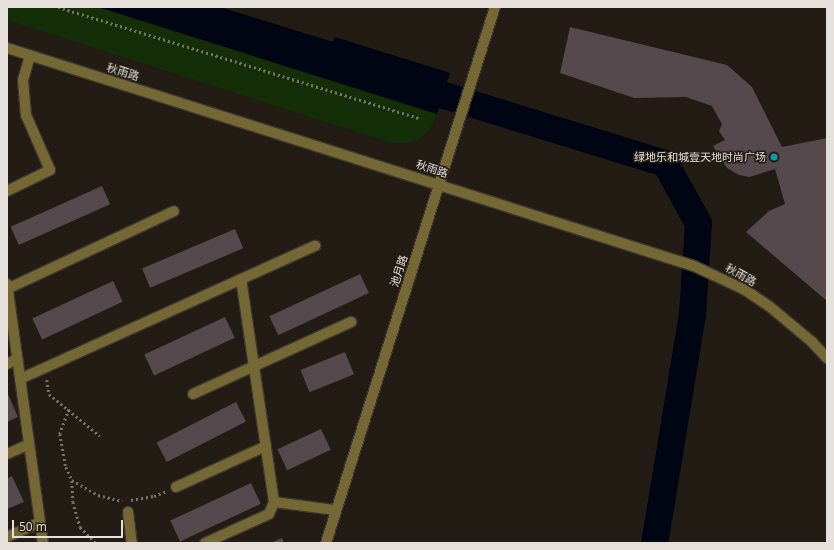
<!DOCTYPE html>
<html>
<head>
<meta charset="utf-8">
<style>
  body { margin:0 }
  #map { position:relative; width:834px; height:550px; overflow:hidden; background:#221c14; font-family:"Open Sans","Noto Sans SC",sans-serif }
  div>[style] { position:absolute }
  .green>* { inset:0; background:#142f08 }
  .water>* { inset:0; background:#000513 }
  .river>* { height:27px; margin:-13.5px; padding:0 13.5px; transform-origin:13.5px; border-radius:13.5px; background:#000513 }
  .building>* { inset:0; background:#55494e; transform-origin:0 0 }
  .path>* { height:2.5px; margin-top:-1.25px; transform-origin:0; background:repeating-linear-gradient(90deg,#78726b 0 2px,transparent 0 5px) }
  .roads { filter:drop-shadow(1px 0 #3d3730) drop-shadow(-1px 0 #3d3730) drop-shadow(0 1px #3d3730) drop-shadow(0 -1px #3d3730) }
  .minor>* { height:10px; margin:-5px; padding:0 5px; transform-origin:5px; border-radius:5px; background:#766834 }
  .dots>* { width:11px; height:11px; translate:-50% -50%; box-sizing:border-box; border:2px solid #221c14; border-radius:50% }
  span { translate:-50% -50%; white-space:nowrap; text-align:center; line-height:1.15; -webkit-text-stroke:3px #221c14; paint-order:stroke }
  .street-label { font-size:11px; color:#e5e0db }
  .poi-label { font-size:11px; color:#e5e0db }
  .right { translate:-100% -50%; text-align:right }
  .frame { position:absolute; inset:0; border:8px solid #e5e0db; pointer-events:none }
  .scale { position:absolute; left:12px; top:520px; width:111px; height:18px; box-sizing:border-box; border:2px solid #e5e0db; border-top:0; padding-left:5px; font-size:12px; line-height:14px; white-space:nowrap; color:#e5e0db; -webkit-text-stroke:3px #221c14; paint-order:stroke }
</style>
</head>
<body>
<div id="map">
  <div class="green">
    <div style="clip-path:polygon(7px 7px,98px 7px,437px 114px,430px 129px,421px 138px,408px 143px,392px 143px,7px 20px)"></div>
  </div>
  <div class="water">
    <div style="clip-path:polygon(98px 7px,220px 7px,333px 42px,335px 37px,450px 73px,437px 114px)"></div>
  </div>
  <div class="river">
    <div style="left:408px;top:84px;width:269px;rotate:17.1deg"></div>
    <div style="left:665px;top:163px;width:68px;rotate:61.2deg"></div>
    <div style="left:698px;top:223px;width:91px;rotate:93.8deg"></div>
    <div style="left:692px;top:314px;width:232px;rotate:99.4deg"></div>
  </div>
  <div class="building">
    <div style="clip-path:polygon(570px 27px,727px 65px,752px 87px,782px 147px,827px 138px,827px 301px,746px 232px,769px 211px,785px 204px,775px 169px,749px 177px,739px 175px,727px 168px,713px 146px,725px 140px,719px 131px,722px 124px,712px 106px,686px 97px,634px 98px,560px 73px)"></div>
    <div style="left:102px;top:186px;width:20px;height:100px;rotate:66deg"></div>
    <div style="left:235px;top:229px;width:21px;height:101px;rotate:67deg"></div>
    <div style="left:360px;top:274px;width:21px;height:100px;rotate:65deg"></div>
    <div style="left:113px;top:281px;width:23px;height:89px;rotate:65deg"></div>
    <div style="left:225px;top:317px;width:23px;height:89px;rotate:65deg"></div>
    <div style="left:345px;top:352px;width:24px;height:48px;rotate:68deg"></div>
    <div style="clip-path:polygon(7px 392px,18px 417px,7px 422px)"></div>
    <div style="left:236px;top:402px;width:22px;height:89px;rotate:63deg"></div>
    <div style="left:321px;top:429px;width:23px;height:48px;rotate:65deg"></div>
    <div style="clip-path:polygon(12px 476px,24px 502px,7px 509px,7px 479px)"></div>
    <div style="left:251px;top:483px;width:23px;height:89px;rotate:65deg"></div>
    <div style="clip-path:polygon(282px 538px,284px 543px,271px 543px)"></div>
  </div>
  <div class="path">
    <div style="left:58px;top:7px;width:380px;rotate:17.1deg"></div>
    <div style="left:47px;top:380px;width:14px;rotate:82deg"></div>
    <div style="left:49px;top:394px;width:66px;rotate:39.5deg"></div>
    <div style="left:69px;top:409px;width:27px;rotate:110deg"></div>
    <div style="left:60px;top:434px;width:34px;rotate:80deg"></div>
    <div style="left:66px;top:467px;width:14px;rotate:65deg"></div>
    <div style="left:72px;top:480px;width:30px;rotate:30deg"></div>
    <div style="left:98px;top:495px;width:25px;rotate:14deg"></div>
    <div style="left:72px;top:481px;width:21px;rotate:87deg"></div>
    <div style="left:73px;top:502px;width:26px;rotate:74deg"></div>
    <div style="left:80px;top:527px;width:23px;rotate:45deg"></div>
    <div style="left:131px;top:500px;width:23px;rotate:-10deg"></div>
    <div style="left:154px;top:496px;width:14px;rotate:-21deg"></div>
  </div>
  <div class="roads">
    <div class="minor">
      <div style="left:7px;top:48px;width:721px;rotate:17.61deg"></div>
      <div style="left:694px;top:266px;width:56px;rotate:25.2deg"></div>
      <div style="left:745px;top:290px;width:29px;rotate:34deg"></div>
      <div style="left:769px;top:306px;width:56px;rotate:39.9deg"></div>
      <div style="left:812px;top:342px;width:22px;rotate:47deg"></div>
      <div style="left:7px;top:191px;width:48px;rotate:-26deg"></div>
      <div style="left:50px;top:170px;width:60px;rotate:-113.6deg"></div>
      <div style="left:26px;top:115px;width:35px;rotate:-95deg"></div>
      <div style="left:23px;top:80px;width:26px;rotate:-74deg"></div>
      <div style="left:7px;top:284px;width:261px;rotate:82.1deg"></div>
      <div style="left:7px;top:289px;width:184px;rotate:-25deg"></div>
      <div style="left:7px;top:364px;width:11px;rotate:-27deg"></div>
      <div style="left:20px;top:379px;width:324px;rotate:-24.3deg"></div>
      <div style="left:193px;top:394px;width:174px;rotate:-24.5deg"></div>
      <div style="left:7px;top:454px;width:24px;rotate:-24deg"></div>
      <div style="left:176px;top:487px;width:99px;rotate:-24.5deg"></div>
      <div style="left:274px;top:502px;width:62px;rotate:7.5deg"></div>
      <div style="left:128px;top:512px;width:31px;rotate:83deg"></div>
      <div style="left:7px;top:537px;width:36px;rotate:-24deg"></div>
      <div style="left:205px;top:543px;width:70px;rotate:-24.4deg"></div>
      <div style="left:269px;top:514px;width:13px;rotate:-67deg"></div>
      <div style="left:274px;top:502px;width:225px;rotate:-98.4deg"></div>
      <div style="left:326px;top:543px;width:562px;rotate:-72.5deg"></div>
    </div>
  </div>
  <div class="dots">
    <div style="left:774px;top:157px;background:#0f9aa8"></div>
  </div>
  <div class="street-label">
    <span style="left:123px;top:72px;rotate:17deg">秋雨路</span>
    <span style="left:432px;top:169px;rotate:18deg">秋雨路</span>
    <span style="left:399px;top:271px;rotate:-72deg">池月路</span>
    <span style="left:741px;top:275px;rotate:29deg">秋雨路</span>
  </div>
  <div class="poi-label">
    <span class="right" style="left:766px;top:157px">绿地乐和城壹天地时尚广场</span>
  </div>
  <div class="frame"></div>
  <div class="scale">50 m</div>
</div>
</body>
</html>
